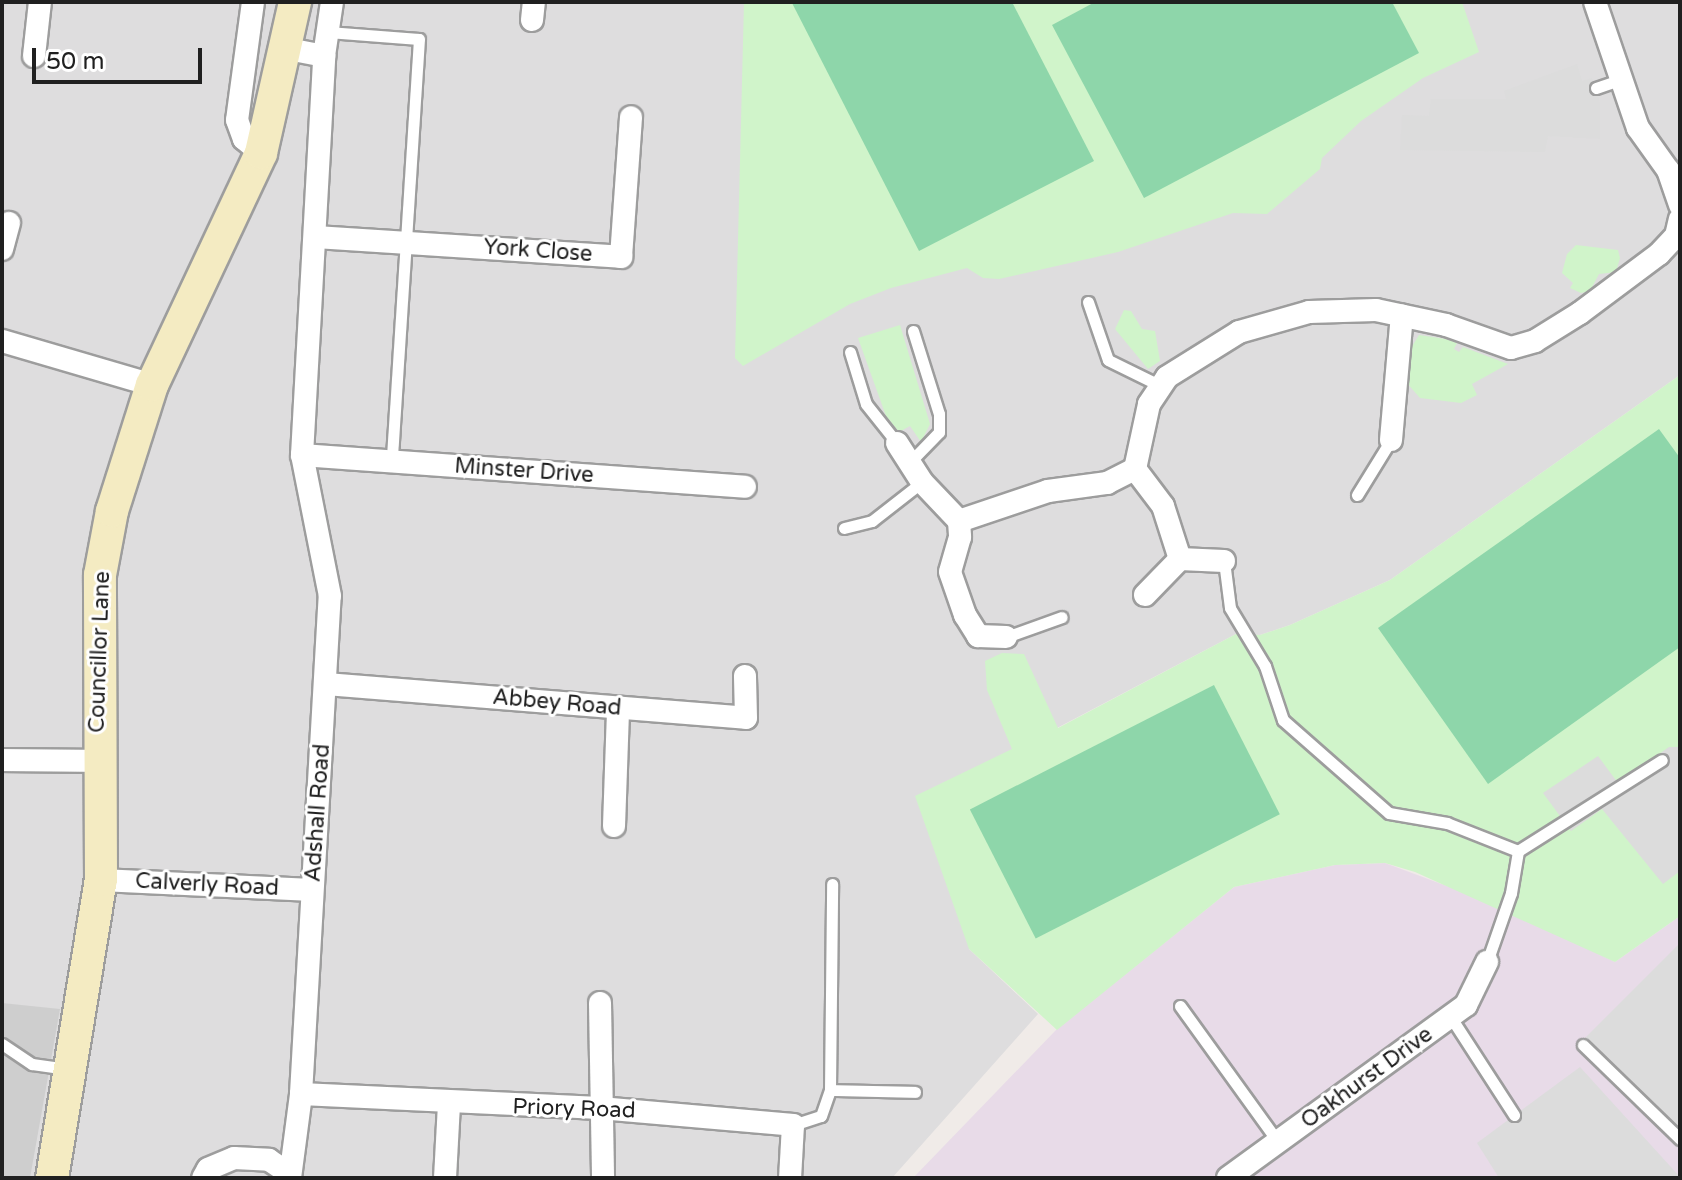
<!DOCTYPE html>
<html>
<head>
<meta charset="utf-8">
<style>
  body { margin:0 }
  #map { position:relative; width:1682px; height:1180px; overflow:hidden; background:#f0ebe8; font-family:"Varela Round",sans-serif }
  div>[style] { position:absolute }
  .residential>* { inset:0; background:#deddde }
  .industrial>* { inset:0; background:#e8dbe8 }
  .religious>* { inset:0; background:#cecece }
  .park>* { inset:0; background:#d0f4ca }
  .pitch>* { inset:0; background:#8ed6aa; transform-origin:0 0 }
  .parking>* { inset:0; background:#dcdcdc }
  .roads { filter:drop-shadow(2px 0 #9d9d9d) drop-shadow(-2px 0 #9d9d9d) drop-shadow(0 2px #9d9d9d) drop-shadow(0 -2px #9d9d9d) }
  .lane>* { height:11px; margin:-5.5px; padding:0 5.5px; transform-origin:5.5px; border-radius:5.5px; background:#fff }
  .street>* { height:22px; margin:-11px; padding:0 11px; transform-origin:11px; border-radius:11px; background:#fff }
  .secondary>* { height:32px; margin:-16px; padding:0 16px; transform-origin:16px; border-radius:16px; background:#f4ebc2 }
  span { translate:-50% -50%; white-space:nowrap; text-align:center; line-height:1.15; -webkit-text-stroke:6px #fff; paint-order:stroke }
  .street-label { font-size:22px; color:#202020 }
  .frame { position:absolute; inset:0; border:4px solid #202020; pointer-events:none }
  .scale { position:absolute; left:32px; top:48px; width:170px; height:36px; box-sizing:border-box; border:4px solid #202020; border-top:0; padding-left:10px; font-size:24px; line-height:28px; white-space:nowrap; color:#202020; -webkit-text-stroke:6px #fff; paint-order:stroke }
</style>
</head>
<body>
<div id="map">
  <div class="residential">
    <div style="clip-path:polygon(2px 2px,1680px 2px,1680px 375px,1390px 580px,1290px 625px,1260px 635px,1236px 634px,1057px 728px,969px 949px,1038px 1014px,892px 1178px,2px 1178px)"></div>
  </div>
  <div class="industrial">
    <div style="clip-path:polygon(1385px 863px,1506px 908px,1615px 962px,1680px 916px,1680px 1178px,913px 1178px,1056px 1030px,1234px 887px,1335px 865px)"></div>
  </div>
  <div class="religious">
    <div style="clip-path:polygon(2px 1003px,60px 1009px,30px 1178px,2px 1178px)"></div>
  </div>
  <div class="park">
    <div style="clip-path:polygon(744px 2px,1462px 2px,1479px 52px,1423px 78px,1361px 121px,1322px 158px,1320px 169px,1267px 214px,1233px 213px,1118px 252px,999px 279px,983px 278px,967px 268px,891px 288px,850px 304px,743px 366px,735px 358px)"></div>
    <div style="clip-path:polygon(1576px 245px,1618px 250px,1620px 258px,1616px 272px,1599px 274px,1590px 291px,1581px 293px,1570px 288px,1573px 283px,1562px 273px,1567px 254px)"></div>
    <div style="clip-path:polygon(1124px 310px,1131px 311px,1142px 329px,1155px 331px,1160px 361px,1148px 369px,1115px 329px)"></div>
    <div style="clip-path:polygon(900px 325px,930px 424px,921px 442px,910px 426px,899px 432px,886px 416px,858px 338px)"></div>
    <div style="clip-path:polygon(1419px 335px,1446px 339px,1457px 343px,1454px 349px,1459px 352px,1463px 347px,1508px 364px,1472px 384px,1477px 395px,1461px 403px,1420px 398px,1406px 382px,1408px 353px)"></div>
    <div style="clip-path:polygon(1680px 375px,1680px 916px,1615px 962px,1415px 872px,1385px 863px,1335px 865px,1234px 887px,1057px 1030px,969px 949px,915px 796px,1012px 749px,987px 690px,985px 661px,1002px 653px,1024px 654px,1058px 728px,1236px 634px,1260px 635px,1290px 625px,1390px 580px)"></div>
  </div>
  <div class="pitch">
    <div style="clip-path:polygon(1012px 2px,1094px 161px,919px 251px,792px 3px)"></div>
    <div style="clip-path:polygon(1095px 2px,1392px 2px,1419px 53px,1144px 198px,1052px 25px)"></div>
    <div style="clip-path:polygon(1659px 429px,1680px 458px,1680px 647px,1488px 784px,1378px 628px)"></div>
    <div style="left:1214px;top:685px;width:145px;height:274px;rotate:63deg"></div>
  </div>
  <div class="parking">
    <div style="clip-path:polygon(1577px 64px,1582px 81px,1592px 78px,1600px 103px,1600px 139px,1548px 136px,1545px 152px,1400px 150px,1402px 115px,1429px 116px,1431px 99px,1506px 99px,1504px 91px)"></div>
    <div style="clip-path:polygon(1669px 747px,1680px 747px,1680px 871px,1663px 884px,1602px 809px,1571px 831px,1543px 793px,1598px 756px,1618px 783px)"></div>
    <div style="clip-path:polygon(1680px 943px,1680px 1148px,1578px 1045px)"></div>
    <div style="clip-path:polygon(1580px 1067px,1680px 1177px,1680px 1178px,1499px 1178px,1477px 1143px)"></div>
  </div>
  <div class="roads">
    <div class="lane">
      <div style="left:328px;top:32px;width:91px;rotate:4.4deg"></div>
      <div style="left:419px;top:39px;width:423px;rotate:93.7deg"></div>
      <div style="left:1596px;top:88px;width:28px;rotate:-19deg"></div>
      <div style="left:1088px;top:302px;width:61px;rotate:71deg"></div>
      <div style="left:1108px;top:360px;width:59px;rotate:26.1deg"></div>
      <div style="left:850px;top:352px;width:54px;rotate:72.9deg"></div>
      <div style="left:866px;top:404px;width:50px;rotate:51.5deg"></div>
      <div style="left:909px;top:463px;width:43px;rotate:-45.9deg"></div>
      <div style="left:939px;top:432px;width:18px;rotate:-90deg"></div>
      <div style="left:939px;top:414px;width:87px;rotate:-107.4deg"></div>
      <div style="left:1357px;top:495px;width:65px;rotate:-58.3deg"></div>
      <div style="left:844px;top:528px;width:29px;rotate:-14deg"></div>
      <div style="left:872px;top:521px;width:63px;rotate:-38deg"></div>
      <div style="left:1224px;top:561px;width:47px;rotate:82.7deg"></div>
      <div style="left:1230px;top:608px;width:68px;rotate:58.9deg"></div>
      <div style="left:1265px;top:666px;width:57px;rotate:71.6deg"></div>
      <div style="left:1283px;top:720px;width:141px;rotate:41.3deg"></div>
      <div style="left:1389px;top:813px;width:59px;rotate:9.8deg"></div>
      <div style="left:1447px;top:823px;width:76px;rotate:21.5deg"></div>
      <div style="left:1518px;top:851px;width:170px;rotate:-32.3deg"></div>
      <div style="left:1006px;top:637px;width:59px;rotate:-19.7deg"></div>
      <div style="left:1487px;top:962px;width:73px;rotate:-70.8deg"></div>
      <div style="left:1511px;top:893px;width:43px;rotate:-80.5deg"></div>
      <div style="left:1180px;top:1006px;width:168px;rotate:54.2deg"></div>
      <div style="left:1450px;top:1016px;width:118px;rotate:57.1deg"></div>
      <div style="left:2px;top:1044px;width:36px;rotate:34deg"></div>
      <div style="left:32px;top:1064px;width:34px;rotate:8deg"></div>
      <div style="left:1583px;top:1045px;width:135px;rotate:44.1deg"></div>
      <div style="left:830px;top:1090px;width:206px;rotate:-89.4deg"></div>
      <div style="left:793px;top:1125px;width:29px;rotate:-18deg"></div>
      <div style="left:821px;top:1116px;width:28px;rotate:-71deg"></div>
      <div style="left:830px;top:1090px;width:85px;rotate:1.3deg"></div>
    </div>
    <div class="street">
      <div style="left:253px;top:2px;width:119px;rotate:97.7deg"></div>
      <div style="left:237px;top:120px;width:20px;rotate:70deg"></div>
      <div style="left:244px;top:139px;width:22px;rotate:39deg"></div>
      <div style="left:1595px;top:2px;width:133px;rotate:71.2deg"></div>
      <div style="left:1638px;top:128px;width:52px;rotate:54.5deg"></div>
      <div style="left:1668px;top:170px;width:37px;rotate:71deg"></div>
      <div style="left:532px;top:20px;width:18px;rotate:-84deg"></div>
      <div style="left:288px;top:49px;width:37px;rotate:11deg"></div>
      <div style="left:34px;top:56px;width:54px;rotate:-83.7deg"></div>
      <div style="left:315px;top:237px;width:307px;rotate:3.7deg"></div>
      <div style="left:621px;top:257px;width:140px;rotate:-85.9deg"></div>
      <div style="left:2px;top:249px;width:27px;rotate:-75deg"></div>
      <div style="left:2px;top:341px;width:156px;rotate:16.3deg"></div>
      <div style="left:1391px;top:440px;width:125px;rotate:-85deg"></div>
      <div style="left:897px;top:443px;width:46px;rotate:57.3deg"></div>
      <div style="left:922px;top:482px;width:54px;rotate:46.5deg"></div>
      <div style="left:959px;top:521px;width:94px;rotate:-18.6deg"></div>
      <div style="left:1048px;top:491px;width:60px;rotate:-7.7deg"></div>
      <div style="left:1107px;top:483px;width:31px;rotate:-27deg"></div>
      <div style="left:1135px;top:469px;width:66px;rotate:-77.8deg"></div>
      <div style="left:1149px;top:404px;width:32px;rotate:-56deg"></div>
      <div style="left:1167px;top:377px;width:85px;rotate:-32deg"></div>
      <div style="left:1239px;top:332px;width:73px;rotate:-15.9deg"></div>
      <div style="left:1309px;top:312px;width:67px;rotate:-1.7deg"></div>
      <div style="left:1376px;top:310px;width:72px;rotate:12.1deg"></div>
      <div style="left:1446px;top:325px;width:69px;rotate:19.5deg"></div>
      <div style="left:1511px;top:348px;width:25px;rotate:-16deg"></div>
      <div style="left:1535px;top:341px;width:53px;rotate:-31.9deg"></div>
      <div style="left:1580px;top:313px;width:99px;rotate:-36.8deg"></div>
      <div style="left:1659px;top:254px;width:25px;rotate:-47deg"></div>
      <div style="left:1676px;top:236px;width:17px;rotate:-77deg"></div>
      <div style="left:302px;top:455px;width:444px;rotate:4.1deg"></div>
      <div style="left:1135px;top:469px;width:46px;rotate:52.9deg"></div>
      <div style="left:1163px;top:506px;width:56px;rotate:72.2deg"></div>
      <div style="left:1180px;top:559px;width:44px;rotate:2.6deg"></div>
      <div style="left:959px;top:521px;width:16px;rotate:86deg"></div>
      <div style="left:960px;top:537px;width:36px;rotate:106deg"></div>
      <div style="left:950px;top:572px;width:46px;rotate:70.8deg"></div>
      <div style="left:965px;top:615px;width:25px;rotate:58deg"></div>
      <div style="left:978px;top:636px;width:28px;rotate:2deg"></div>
      <div style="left:1145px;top:595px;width:50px;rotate:-45.8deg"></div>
      <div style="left:326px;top:684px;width:421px;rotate:4.6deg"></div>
      <div style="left:746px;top:718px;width:42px;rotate:-91.4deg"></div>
      <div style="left:2px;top:760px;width:96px;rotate:0.6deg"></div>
      <div style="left:614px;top:826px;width:116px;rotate:-88deg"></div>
      <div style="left:101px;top:880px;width:211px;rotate:2.7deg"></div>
      <div style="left:600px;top:1003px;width:175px;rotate:89deg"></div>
      <div style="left:301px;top:1094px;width:299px;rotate:2.7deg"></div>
      <div style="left:600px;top:1108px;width:194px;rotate:5deg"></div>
      <div style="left:793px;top:1125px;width:53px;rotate:93.2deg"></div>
      <div style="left:203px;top:1178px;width:10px;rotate:-61deg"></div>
      <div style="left:208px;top:1169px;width:28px;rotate:-23deg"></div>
      <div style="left:234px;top:1158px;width:35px;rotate:3deg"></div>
      <div style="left:269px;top:1160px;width:25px;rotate:34deg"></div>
      <div style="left:290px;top:1178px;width:85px;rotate:-82.5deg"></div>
      <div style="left:301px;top:1094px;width:499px;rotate:-86.7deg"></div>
      <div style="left:330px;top:596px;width:144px;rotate:-101.2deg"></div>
      <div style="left:302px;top:455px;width:400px;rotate:-86.8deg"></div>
      <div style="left:324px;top:56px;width:55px;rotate:-81.6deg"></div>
      <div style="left:445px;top:1178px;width:73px;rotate:-86.9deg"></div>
      <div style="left:1228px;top:1178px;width:294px;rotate:-36deg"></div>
      <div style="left:1466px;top:1005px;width:48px;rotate:-64deg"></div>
    </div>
    <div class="secondary">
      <div style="left:52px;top:1178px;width:302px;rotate:-80.7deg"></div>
      <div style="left:101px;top:880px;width:305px;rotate:-90.2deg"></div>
      <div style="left:100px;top:575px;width:65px;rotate:-79.4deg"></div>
      <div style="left:112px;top:511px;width:132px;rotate:-72.4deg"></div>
      <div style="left:152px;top:385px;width:256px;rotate:-64.8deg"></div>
      <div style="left:261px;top:153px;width:155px;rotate:-77.3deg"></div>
    </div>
  </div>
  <div class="street-label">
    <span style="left:538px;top:251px;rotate:4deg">York Close</span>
    <span style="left:524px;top:471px;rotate:4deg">Minster Drive</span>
    <span style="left:100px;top:652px;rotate:-88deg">Councillor Lane</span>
    <span style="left:557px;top:703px;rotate:5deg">Abbey Road</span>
    <span style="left:318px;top:813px;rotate:-86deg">Adshall Road</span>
    <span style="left:207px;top:885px;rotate:3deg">Calverly Road</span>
    <span style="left:1367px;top:1078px;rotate:-36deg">Oakhurst Drive</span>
    <span style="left:574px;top:1109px;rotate:2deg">Priory Road</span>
  </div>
  <div class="frame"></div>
  <div class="scale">50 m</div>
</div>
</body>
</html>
